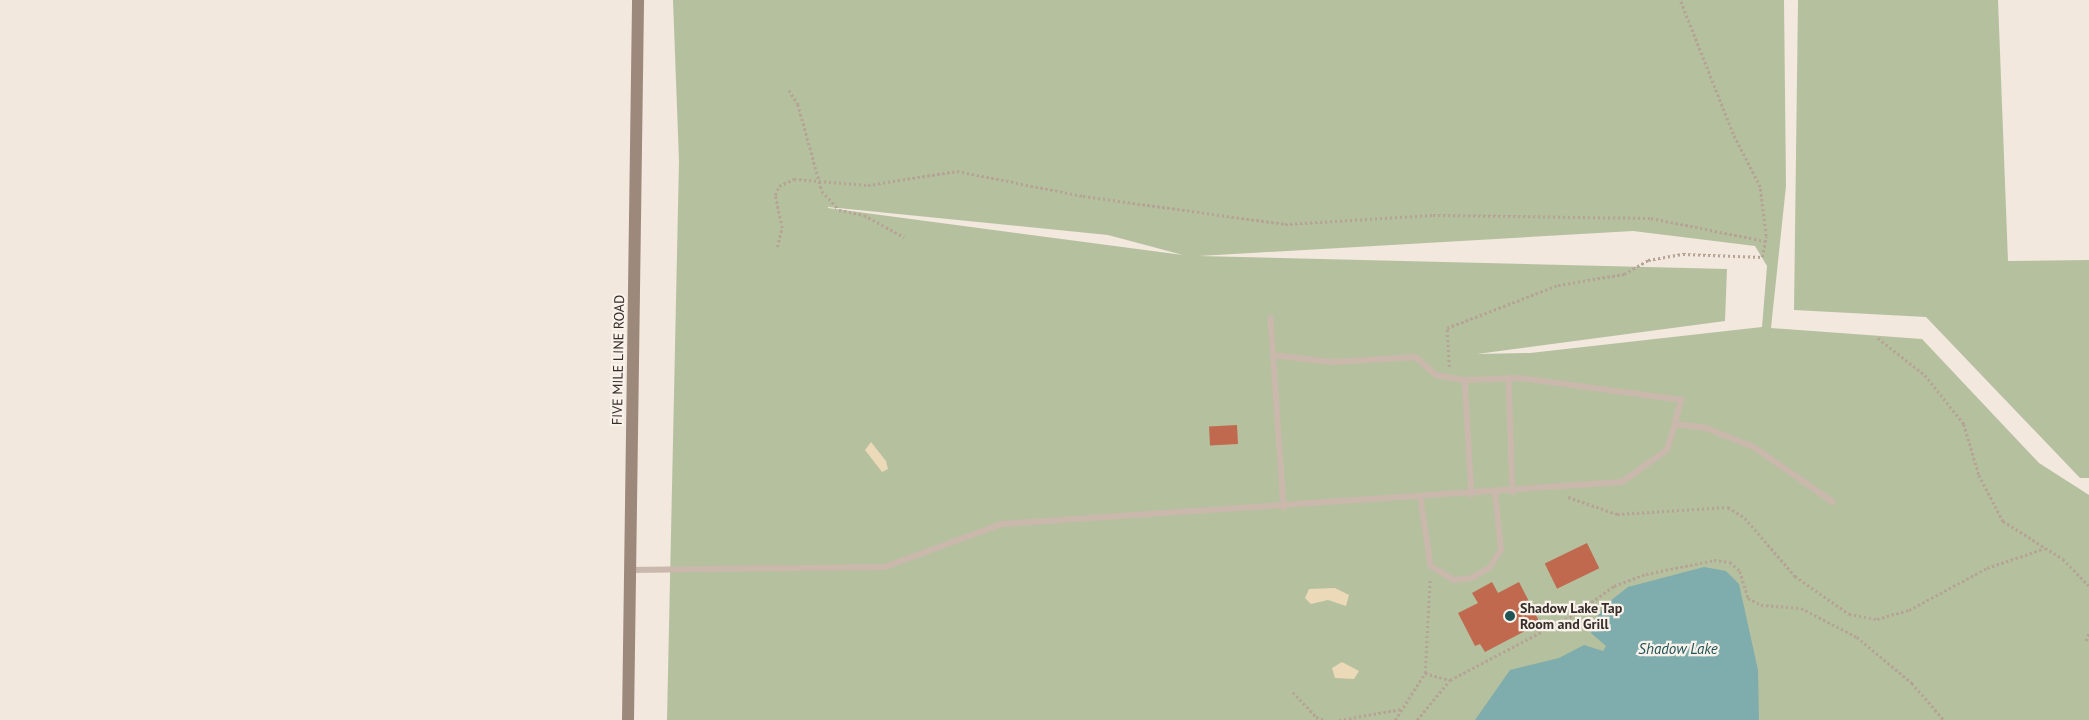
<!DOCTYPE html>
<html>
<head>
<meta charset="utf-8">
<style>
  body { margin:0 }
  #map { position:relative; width:2089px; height:720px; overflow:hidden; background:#f2e8de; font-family:"PT Sans",sans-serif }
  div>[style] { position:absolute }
  .green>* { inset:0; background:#b5c09f }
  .sand>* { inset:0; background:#ebd9b7 }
  .water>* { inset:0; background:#7facad }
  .building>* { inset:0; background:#c0694e; transform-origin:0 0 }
  .path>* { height:2.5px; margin-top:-1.25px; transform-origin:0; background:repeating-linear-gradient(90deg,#b5a395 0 2.5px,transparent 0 5px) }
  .lane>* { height:5.5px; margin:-2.75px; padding:0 2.75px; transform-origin:2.75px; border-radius:2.75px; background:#c9b8ab }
  .secondary>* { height:12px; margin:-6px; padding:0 6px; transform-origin:6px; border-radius:6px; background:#9d887c }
  .dots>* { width:14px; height:14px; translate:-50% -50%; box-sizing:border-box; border:2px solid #f9f2eb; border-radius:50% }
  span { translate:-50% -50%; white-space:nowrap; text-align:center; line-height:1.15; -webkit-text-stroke:4.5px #f9f2eb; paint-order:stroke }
  .street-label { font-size:14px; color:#372e2a }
  .poi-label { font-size:14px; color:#372e2a; font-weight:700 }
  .left { translate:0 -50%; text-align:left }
  .water-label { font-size:15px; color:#215457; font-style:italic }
</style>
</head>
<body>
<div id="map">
  <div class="green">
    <div style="clip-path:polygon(evenodd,673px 0,1784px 0,1786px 186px,1771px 328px,1922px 339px,2039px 463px,2089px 495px,2089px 720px,667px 720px,679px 161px,673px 0,828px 207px,1108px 235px,1183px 255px,828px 208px,828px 207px,673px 0,1633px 231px,1755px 246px,1767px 266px,1762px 327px,1530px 353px,1477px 354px,1725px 321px,1727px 269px,1199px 256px,1633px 231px)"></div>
    <div style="clip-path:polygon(1798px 0,1998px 0,2008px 261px,2089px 260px,2089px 478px,2080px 478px,1926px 317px,1794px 310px)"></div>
  </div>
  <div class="sand">
    <div style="clip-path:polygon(871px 442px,886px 461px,888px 469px,882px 472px,865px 450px)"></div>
    <div style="clip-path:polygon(1335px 588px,1349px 595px,1346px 606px,1328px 600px,1311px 604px,1305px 598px,1309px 589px)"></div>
    <div style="clip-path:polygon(1342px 662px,1359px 671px,1354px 679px,1335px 678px,1332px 668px)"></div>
  </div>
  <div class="water">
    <div style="clip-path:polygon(1704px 567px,1726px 571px,1739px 584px,1758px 670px,1759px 720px,1475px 720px,1510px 670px,1559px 658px,1584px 645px,1603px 651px,1606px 646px,1591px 633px,1595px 621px,1605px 605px,1628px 587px)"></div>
  </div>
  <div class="building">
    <div style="left:1237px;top:425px;width:19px;height:28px;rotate:87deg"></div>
    <div style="left:1587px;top:543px;width:28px;height:47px;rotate:64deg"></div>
    <div style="clip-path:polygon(1492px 582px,1498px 593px,1519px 582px,1540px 623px,1485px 652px,1480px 644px,1475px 646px,1458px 613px,1478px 603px,1472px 593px)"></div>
  </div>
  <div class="path">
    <div style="left:789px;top:90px;width:17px;rotate:57deg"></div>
    <div style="left:798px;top:104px;width:90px;rotate:74.6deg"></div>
    <div style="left:822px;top:191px;width:25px;rotate:48deg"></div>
    <div style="left:839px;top:210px;width:25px;rotate:11deg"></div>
    <div style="left:864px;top:215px;width:46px;rotate:28.8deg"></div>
    <div style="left:777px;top:247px;width:20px;rotate:-75deg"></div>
    <div style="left:782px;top:228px;width:34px;rotate:-102deg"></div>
    <div style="left:775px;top:195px;width:10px;rotate:-66deg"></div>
    <div style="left:779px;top:186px;width:17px;rotate:-25deg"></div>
    <div style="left:794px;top:179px;width:74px;rotate:4.6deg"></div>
    <div style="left:868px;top:185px;width:90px;rotate:-8.9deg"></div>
    <div style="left:957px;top:171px;width:128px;rotate:11.2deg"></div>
    <div style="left:1083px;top:196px;width:204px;rotate:7.9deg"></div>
    <div style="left:1285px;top:224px;width:148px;rotate:-3.5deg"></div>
    <div style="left:1433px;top:215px;width:218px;rotate:0.8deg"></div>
    <div style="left:1651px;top:218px;width:116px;rotate:11.4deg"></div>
    <div style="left:1878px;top:338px;width:60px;rotate:38.2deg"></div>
    <div style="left:1925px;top:375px;width:63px;rotate:51.5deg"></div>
    <div style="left:1964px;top:424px;width:53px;rotate:73.6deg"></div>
    <div style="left:1979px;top:475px;width:52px;rotate:62.4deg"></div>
    <div style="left:2003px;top:521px;width:71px;rotate:32.3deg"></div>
    <div style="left:2063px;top:559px;width:37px;rotate:46deg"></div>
    <div style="left:1449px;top:367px;width:39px;rotate:-93deg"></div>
    <div style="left:1447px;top:328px;width:119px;rotate:-21.2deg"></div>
    <div style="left:1558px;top:285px;width:67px;rotate:-9.5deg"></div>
    <div style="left:1624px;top:274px;width:28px;rotate:-30deg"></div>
    <div style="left:1648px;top:260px;width:36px;rotate:-10deg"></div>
    <div style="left:1683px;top:254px;width:79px;rotate:2.2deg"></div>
    <div style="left:1762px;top:257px;width:21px;rotate:-79deg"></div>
    <div style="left:1766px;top:236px;width:49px;rotate:-97deg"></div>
    <div style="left:1760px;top:187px;width:59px;rotate:-117deg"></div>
    <div style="left:1733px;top:134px;width:144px;rotate:-111.6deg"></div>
    <div style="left:1568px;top:497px;width:52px;rotate:19.1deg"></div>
    <div style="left:1617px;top:514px;width:111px;rotate:-3.6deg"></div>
    <div style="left:1728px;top:507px;width:20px;rotate:33deg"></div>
    <div style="left:1745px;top:518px;width:77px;rotate:49.2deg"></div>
    <div style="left:1795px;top:576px;width:66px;rotate:35.1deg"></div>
    <div style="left:1849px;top:614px;width:28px;rotate:10deg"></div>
    <div style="left:1877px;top:619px;width:33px;rotate:-16deg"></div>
    <div style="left:1909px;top:610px;width:89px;rotate:-28.3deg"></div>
    <div style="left:1987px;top:568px;width:61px;rotate:-19deg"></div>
    <div style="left:2086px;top:641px;width:9px;rotate:-72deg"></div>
    <div style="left:1425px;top:673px;width:26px;rotate:16deg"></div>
    <div style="left:1450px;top:680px;width:141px;rotate:-27.8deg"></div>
    <div style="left:1575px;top:614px;width:48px;rotate:-35.7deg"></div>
    <div style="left:1614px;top:586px;width:34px;rotate:-21deg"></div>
    <div style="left:1646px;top:574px;width:69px;rotate:-11.6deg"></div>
    <div style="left:1714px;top:560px;width:16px;rotate:7deg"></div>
    <div style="left:1730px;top:562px;width:13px;rotate:42deg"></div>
    <div style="left:1740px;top:571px;width:28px;rotate:73deg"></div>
    <div style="left:1748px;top:598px;width:15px;rotate:28deg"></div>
    <div style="left:1761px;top:605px;width:40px;rotate:4.3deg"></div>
    <div style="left:1801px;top:608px;width:63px;rotate:27.4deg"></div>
    <div style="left:1857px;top:637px;width:72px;rotate:39.9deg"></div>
    <div style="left:1912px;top:683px;width:49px;rotate:49.1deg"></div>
    <div style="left:1293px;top:692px;width:34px;rotate:47deg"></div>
    <div style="left:1316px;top:717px;width:9px;rotate:18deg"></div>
    <div style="left:1339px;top:720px;width:64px;rotate:-9.9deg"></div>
    <div style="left:1395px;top:720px;width:56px;rotate:-57.4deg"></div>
    <div style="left:1425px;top:673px;width:95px;rotate:-87deg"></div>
    <div style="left:1417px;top:720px;width:52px;rotate:-50.5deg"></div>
  </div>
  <div class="lane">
    <div style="left:1271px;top:318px;width:190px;rotate:86.1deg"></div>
    <div style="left:1273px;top:355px;width:59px;rotate:6.8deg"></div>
    <div style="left:1332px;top:362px;width:84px;rotate:-3.4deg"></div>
    <div style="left:1416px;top:357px;width:27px;rotate:42deg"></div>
    <div style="left:1436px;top:375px;width:29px;rotate:10deg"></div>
    <div style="left:1465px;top:380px;width:55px;rotate:-2.1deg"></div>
    <div style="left:1520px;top:378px;width:163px;rotate:7.7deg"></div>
    <div style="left:1682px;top:400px;width:25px;rotate:106deg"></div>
    <div style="left:1675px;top:424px;width:31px;rotate:7deg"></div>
    <div style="left:1706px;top:428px;width:52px;rotate:21.6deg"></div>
    <div style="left:1754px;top:447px;width:96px;rotate:34.8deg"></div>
    <div style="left:1509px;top:378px;width:114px;rotate:88deg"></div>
    <div style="left:1465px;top:380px;width:115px;rotate:86.5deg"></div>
    <div style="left:1421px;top:498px;width:69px;rotate:81.6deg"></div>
    <div style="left:1431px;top:566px;width:27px;rotate:31deg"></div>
    <div style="left:1454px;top:580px;width:18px;rotate:-6deg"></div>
    <div style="left:1472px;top:578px;width:21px;rotate:-31deg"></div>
    <div style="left:1490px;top:567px;width:20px;rotate:-57deg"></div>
    <div style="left:1501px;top:550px;width:57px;rotate:-96deg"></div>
    <div style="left:631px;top:570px;width:254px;rotate:-0.7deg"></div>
    <div style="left:885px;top:567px;width:125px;rotate:-20.2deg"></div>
    <div style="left:1002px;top:524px;width:621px;rotate:-3.88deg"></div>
    <div style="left:1622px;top:482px;width:55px;rotate:-35.4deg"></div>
    <div style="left:1667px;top:450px;width:27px;rotate:-73deg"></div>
  </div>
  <div class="secondary">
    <div style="left:628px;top:720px;width:720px;rotate:-89.2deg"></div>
  </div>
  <div class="dots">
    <div style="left:1510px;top:616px;background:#215457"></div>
  </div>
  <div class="street-label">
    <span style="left:618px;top:360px;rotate:-89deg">FIVE MILE LINE ROAD</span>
  </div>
  <div class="poi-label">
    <span class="left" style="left:1520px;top:616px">Shadow Lake Tap<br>Room and Grill</span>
  </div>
  <div class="water-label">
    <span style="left:1678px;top:649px">Shadow Lake</span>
  </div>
</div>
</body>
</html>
